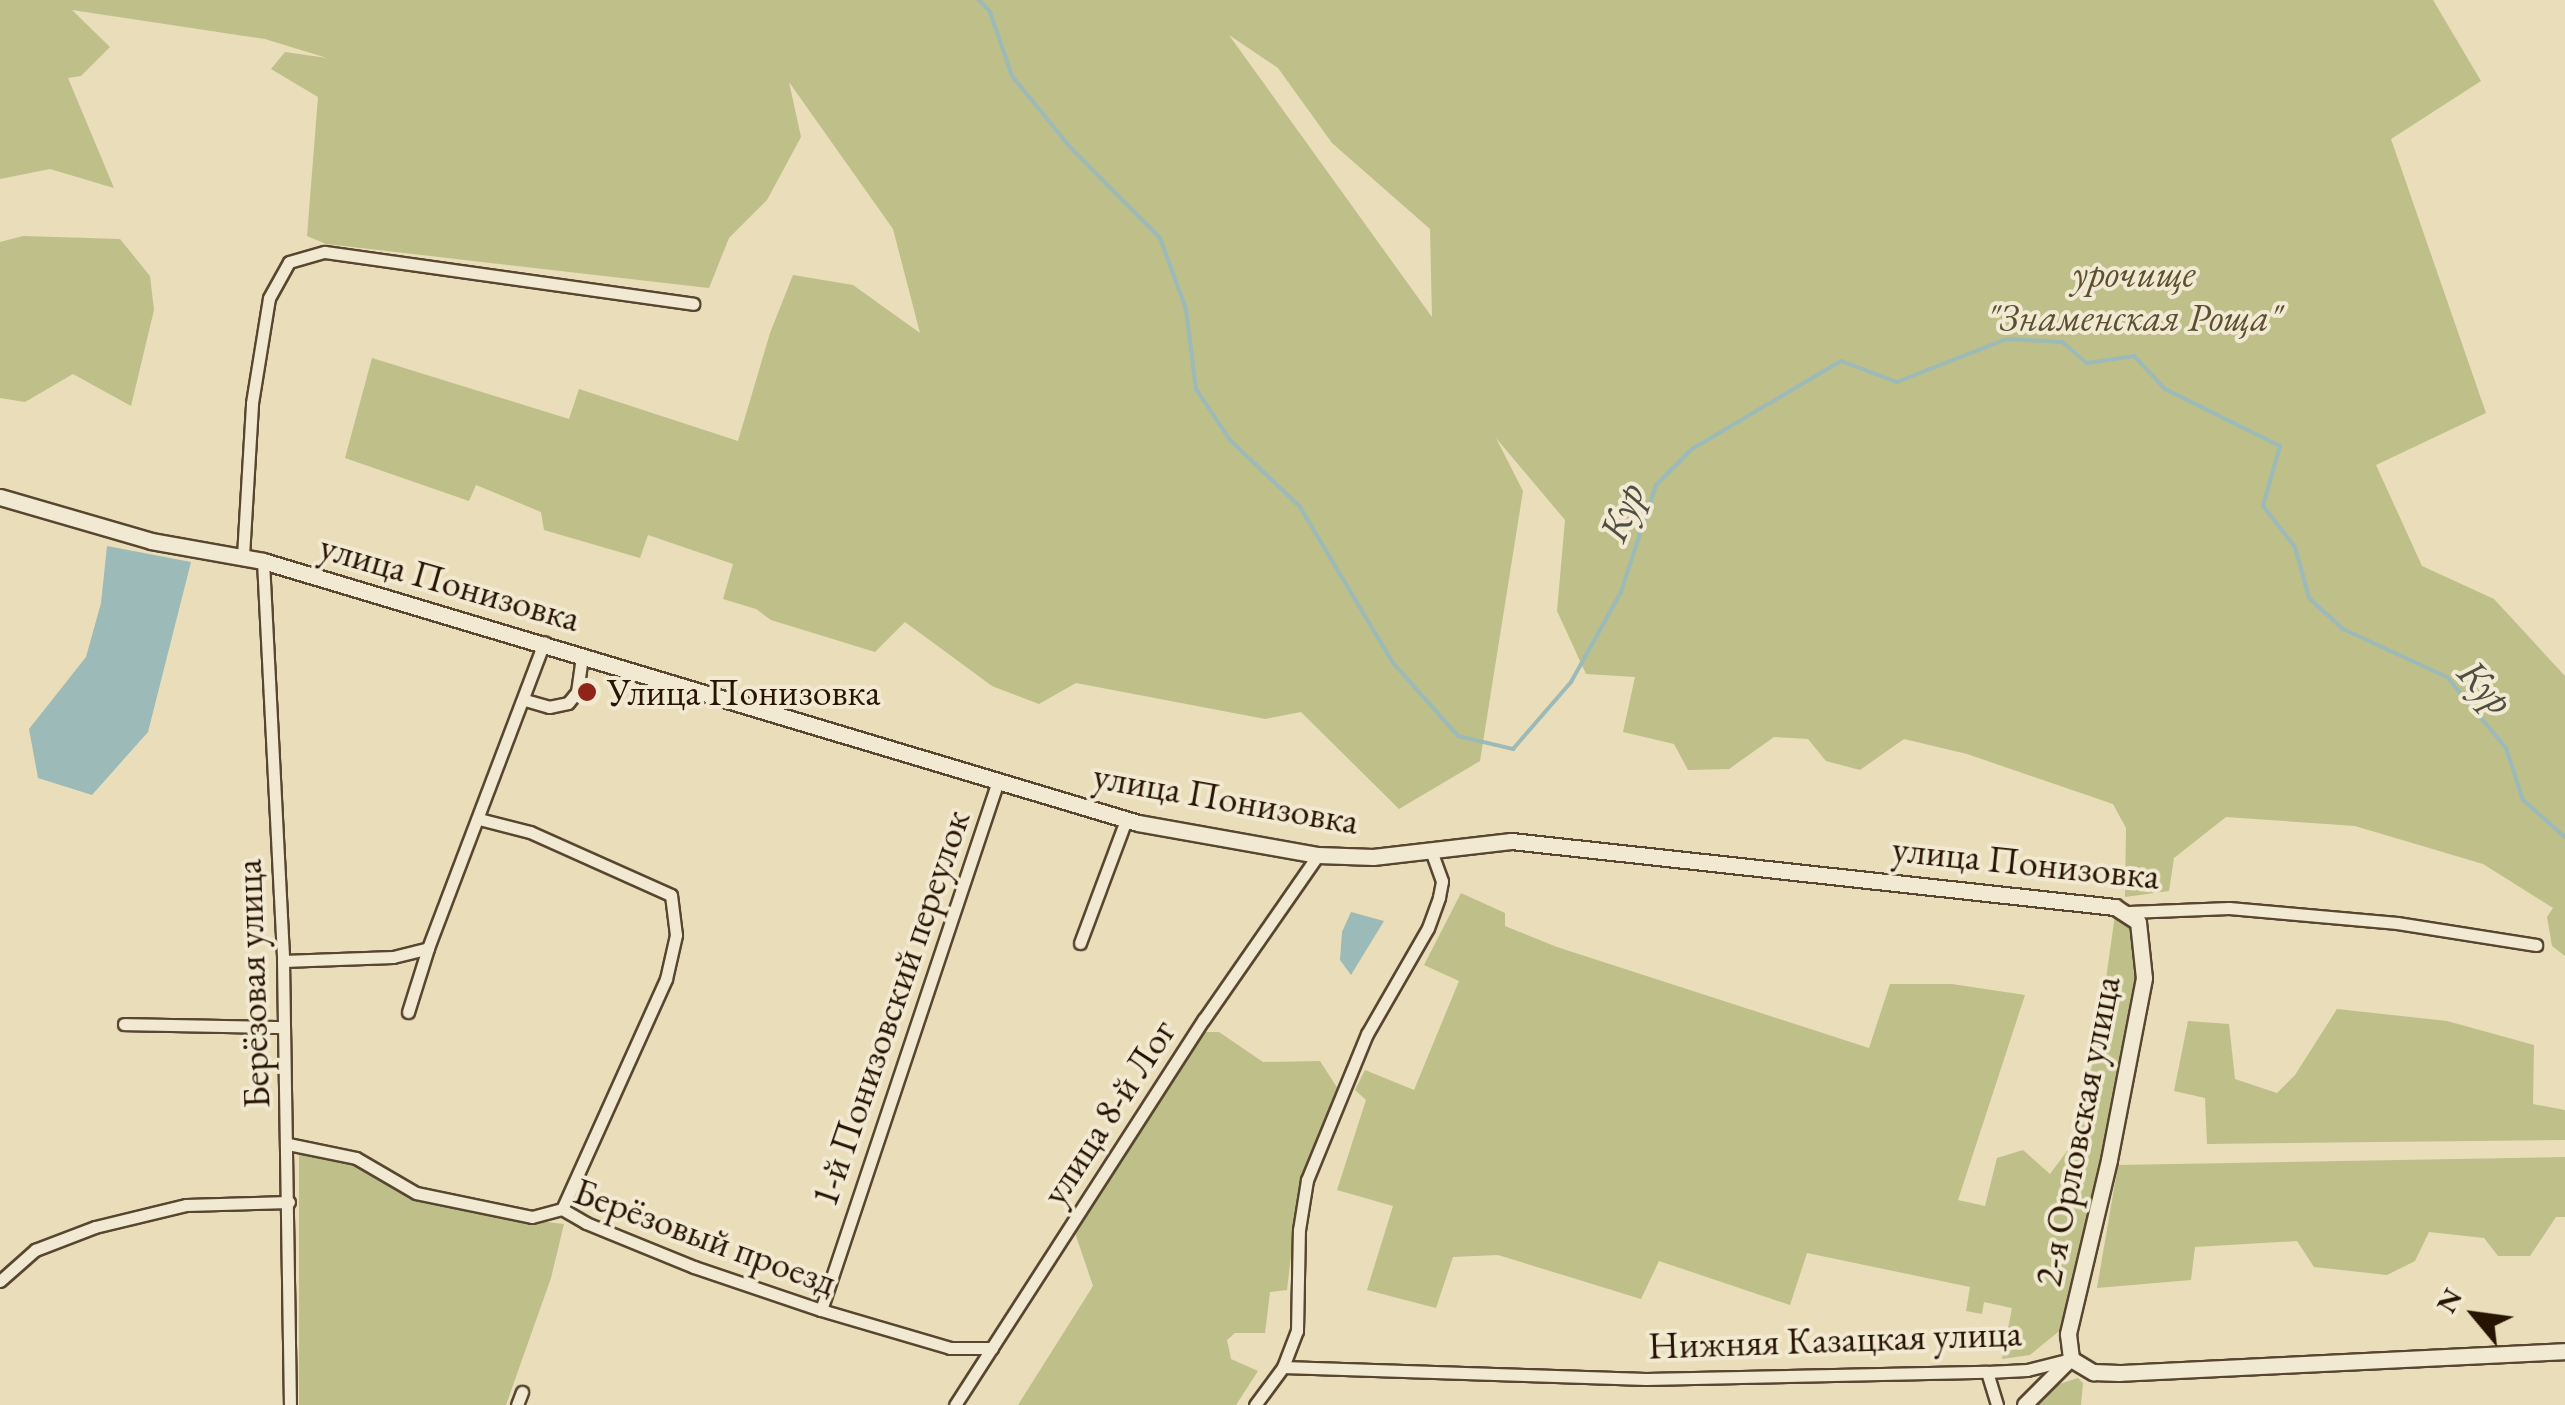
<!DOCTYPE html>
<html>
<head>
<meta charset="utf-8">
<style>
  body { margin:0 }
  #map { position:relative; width:2565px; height:1405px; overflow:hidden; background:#eaddb9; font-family:"EB Garamond",serif }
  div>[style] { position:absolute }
  .green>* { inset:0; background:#bfbf8a }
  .water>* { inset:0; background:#9bbab8 }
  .stream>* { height:4px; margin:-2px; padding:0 2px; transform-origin:2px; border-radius:2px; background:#9bbab8 }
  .roads { filter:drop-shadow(2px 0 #584630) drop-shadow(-2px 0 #584630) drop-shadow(0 2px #584630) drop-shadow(0 -2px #584630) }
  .minor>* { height:11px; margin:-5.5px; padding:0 5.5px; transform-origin:5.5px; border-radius:5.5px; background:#f1e9d2 }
  .tertiary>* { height:14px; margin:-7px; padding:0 7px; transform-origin:7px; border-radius:7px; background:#f1e9d2 }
  .secondary>* { height:15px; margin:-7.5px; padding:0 7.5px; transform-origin:7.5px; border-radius:7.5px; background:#f1e9d2 }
  .dots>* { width:28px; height:28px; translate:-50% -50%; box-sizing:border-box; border:5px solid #f1e9d2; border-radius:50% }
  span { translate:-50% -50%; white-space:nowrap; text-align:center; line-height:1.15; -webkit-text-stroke:8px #f1e9d2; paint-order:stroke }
  .park-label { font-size:38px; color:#5d5032; font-style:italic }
  .street-label { font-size:38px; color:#281403 }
  .poi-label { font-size:38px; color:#281403 }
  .left { translate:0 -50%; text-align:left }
  .water-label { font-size:40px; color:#504e42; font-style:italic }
  .north { position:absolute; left:2425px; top:1265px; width:100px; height:100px; -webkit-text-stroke:8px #f1e9d2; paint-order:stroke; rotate:299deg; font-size:28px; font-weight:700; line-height:40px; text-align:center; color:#281403 }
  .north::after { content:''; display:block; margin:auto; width:35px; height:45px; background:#281403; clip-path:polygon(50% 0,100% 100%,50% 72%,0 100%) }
</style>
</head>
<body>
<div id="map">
  <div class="green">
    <div style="clip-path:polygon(evenodd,0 0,2433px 0,2481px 81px,2391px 139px,2486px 413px,2376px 465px,2422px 566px,2494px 599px,2565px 676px,2565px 956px,2552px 946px,2547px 917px,2553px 908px,2483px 864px,2355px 826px,2226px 817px,2174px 858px,2169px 891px,2125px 897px,2126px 828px,2113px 804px,1967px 754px,1904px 739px,1860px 770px,1826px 761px,1808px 739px,1774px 737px,1729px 769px,1688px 770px,1674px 744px,1623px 732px,1635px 677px,1586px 674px,1557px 611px,1565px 520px,1496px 438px,1523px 491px,1480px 761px,1399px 809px,1301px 712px,1265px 719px,1076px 683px,1039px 704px,992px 686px,905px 622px,875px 652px,771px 620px,756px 609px,723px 599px,733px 564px,648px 535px,640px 558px,544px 530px,541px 512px,476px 485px,469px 501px,345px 458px,372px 358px,569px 419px,579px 389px,738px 441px,770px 333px,793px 275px,853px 285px,920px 333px,893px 229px,789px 82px,801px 137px,767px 200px,729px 238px,709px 288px,326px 244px,307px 236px,318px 97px,271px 69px,285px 52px,327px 58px,265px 39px,72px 10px,110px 47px,81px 76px,68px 78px,114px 188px,50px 169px,0 179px,0 0,1229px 35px,1278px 68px,1332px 143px,1430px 229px,1432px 317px,1229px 35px)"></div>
    <div style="clip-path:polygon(23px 236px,120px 239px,150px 276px,154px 310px,131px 406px,73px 374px,25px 402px,0 398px,0 242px)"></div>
    <div style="clip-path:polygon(1461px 893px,1505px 913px,1505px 926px,1557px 947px,1869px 1048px,1890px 984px,1952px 984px,2025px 995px,1958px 1200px,1985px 1206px,1997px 1158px,2023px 1150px,2050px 1174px,2073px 1143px,2096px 1049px,2115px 915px,2129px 923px,2137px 982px,2103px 1163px,2063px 1328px,2030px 1355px,2002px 1359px,2012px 1308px,1984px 1302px,1982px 1314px,1966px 1311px,1970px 1287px,1807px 1253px,1790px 1305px,1659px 1261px,1641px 1299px,1498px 1255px,1453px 1257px,1436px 1308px,1367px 1290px,1393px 1206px,1337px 1190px,1366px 1100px,1355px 1090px,1365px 1070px,1414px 1090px,1459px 981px,1424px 965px)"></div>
    <div style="clip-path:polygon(2337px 1009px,2447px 1021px,2534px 1045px,2533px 1104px,2565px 1110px,2565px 1140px,2207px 1144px,2205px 1098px,2174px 1091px,2188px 1021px,2229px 1024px,2235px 1079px,2277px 1093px,2295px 1075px)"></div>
    <div style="clip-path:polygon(1203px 1032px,1219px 1032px,1263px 1062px,1320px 1061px,1338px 1089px,1300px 1179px,1287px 1290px,1270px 1292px,1265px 1333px,1235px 1333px,1227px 1340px,1231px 1359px,1258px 1371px,1236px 1405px,1018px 1405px,1093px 1286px,1074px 1230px)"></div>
    <div style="clip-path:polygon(312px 1147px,471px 1213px,564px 1224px,551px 1278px,506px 1405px,299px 1405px,299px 1150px)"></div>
    <div style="clip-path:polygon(2565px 1157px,2565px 1217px,2556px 1217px,2530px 1256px,2498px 1256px,2484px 1238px,2429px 1232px,2415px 1261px,2387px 1275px,2314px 1267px,2297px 1241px,2195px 1247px,2191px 1280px,2097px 1288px,2118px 1165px)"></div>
    <div style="clip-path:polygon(2078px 1378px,2083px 1383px,2081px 1405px,2033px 1405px,2044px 1389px)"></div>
  </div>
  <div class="water">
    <div style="clip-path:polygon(107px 546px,191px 562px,148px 732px,92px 795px,38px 778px,29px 729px,86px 657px,101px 603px)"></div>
    <div style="clip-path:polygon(1351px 912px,1384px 921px,1351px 975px,1340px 960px,1342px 932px)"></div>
  </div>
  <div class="stream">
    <div style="left:979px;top:0;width:16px;rotate:47deg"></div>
    <div style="left:990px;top:12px;width:68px;rotate:71deg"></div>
    <div style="left:1012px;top:76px;width:90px;rotate:50.8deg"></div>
    <div style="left:1069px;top:146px;width:129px;rotate:45.3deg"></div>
    <div style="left:1160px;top:238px;width:76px;rotate:69.9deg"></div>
    <div style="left:1186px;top:309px;width:81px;rotate:82.9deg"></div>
    <div style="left:1196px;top:389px;width:61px;rotate:56.3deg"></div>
    <div style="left:1230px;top:440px;width:97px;rotate:43.7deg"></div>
    <div style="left:1300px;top:507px;width:182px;rotate:59.2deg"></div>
    <div style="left:1393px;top:663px;width:98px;rotate:48.3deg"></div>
    <div style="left:1458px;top:736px;width:57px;rotate:13.3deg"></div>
    <div style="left:1513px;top:749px;width:89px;rotate:-49.1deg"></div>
    <div style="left:1571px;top:682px;width:103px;rotate:-60.9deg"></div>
    <div style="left:1621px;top:592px;width:113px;rotate:-71.9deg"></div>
    <div style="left:1656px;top:485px;width:51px;rotate:-45deg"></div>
    <div style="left:1692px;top:449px;width:173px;rotate:-30.6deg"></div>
    <div style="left:1841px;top:361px;width:60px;rotate:20.6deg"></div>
    <div style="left:1897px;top:382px;width:118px;rotate:-21.4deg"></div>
    <div style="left:2007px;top:339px;width:55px;rotate:3.1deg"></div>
    <div style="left:2062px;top:342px;width:33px;rotate:40deg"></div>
    <div style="left:2087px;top:363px;width:48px;rotate:-8.5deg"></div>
    <div style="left:2134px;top:356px;width:45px;rotate:46.8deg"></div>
    <div style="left:2165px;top:389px;width:128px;rotate:26.4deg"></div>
    <div style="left:2280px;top:446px;width:62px;rotate:105.8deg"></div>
    <div style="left:2263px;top:506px;width:52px;rotate:52deg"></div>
    <div style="left:2295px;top:547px;width:53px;rotate:74.6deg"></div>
    <div style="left:2309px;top:598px;width:46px;rotate:42.4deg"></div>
    <div style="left:2343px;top:629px;width:115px;rotate:24.8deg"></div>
    <div style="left:2447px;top:677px;width:92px;rotate:50.3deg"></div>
    <div style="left:2506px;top:748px;width:55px;rotate:71.9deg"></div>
    <div style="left:2523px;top:800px;width:56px;rotate:41.4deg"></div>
  </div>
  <div class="roads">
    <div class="minor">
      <div style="left:243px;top:556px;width:153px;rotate:-86.6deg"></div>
      <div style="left:252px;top:403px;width:106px;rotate:-80.8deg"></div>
      <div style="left:269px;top:298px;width:41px;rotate:-60.9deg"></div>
      <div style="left:289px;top:262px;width:37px;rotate:-16deg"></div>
      <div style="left:325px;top:252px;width:372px;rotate:8deg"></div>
      <div style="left:263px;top:561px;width:400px;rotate:87.1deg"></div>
      <div style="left:283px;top:961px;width:444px;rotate:89.1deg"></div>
      <div style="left:525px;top:700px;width:25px;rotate:16deg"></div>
      <div style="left:549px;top:707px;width:19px;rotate:-12deg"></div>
      <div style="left:568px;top:703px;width:14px;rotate:-51deg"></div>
      <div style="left:577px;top:692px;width:37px;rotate:-82deg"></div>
      <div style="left:479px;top:819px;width:53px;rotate:14.3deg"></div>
      <div style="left:530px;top:832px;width:154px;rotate:24.1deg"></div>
      <div style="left:671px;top:895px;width:40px;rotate:82.9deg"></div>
      <div style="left:676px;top:935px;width:45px;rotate:102.8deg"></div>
      <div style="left:666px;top:979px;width:252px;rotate:114.3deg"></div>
      <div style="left:2129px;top:912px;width:100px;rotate:-2.3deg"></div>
      <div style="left:2229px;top:908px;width:169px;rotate:5.1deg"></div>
      <div style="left:2397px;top:923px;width:141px;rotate:9deg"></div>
      <div style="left:1080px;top:943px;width:131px;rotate:-69.5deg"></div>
      <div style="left:283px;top:961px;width:110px;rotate:-2.1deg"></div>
      <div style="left:393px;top:957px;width:36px;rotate:-14deg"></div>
      <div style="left:428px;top:948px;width:327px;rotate:-69.2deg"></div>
      <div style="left:408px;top:1012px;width:67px;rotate:-72.6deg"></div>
      <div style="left:124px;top:1024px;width:159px;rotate:1.1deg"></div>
      <div style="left:288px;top:1144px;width:69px;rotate:11.6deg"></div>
      <div style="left:356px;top:1158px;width:69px;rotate:30.3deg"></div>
      <div style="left:416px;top:1193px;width:118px;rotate:11.7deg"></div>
      <div style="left:532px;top:1217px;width:31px;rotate:-15deg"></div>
      <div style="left:562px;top:1209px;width:28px;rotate:30deg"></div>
      <div style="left:586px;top:1223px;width:117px;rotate:22.2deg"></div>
      <div style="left:694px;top:1267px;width:134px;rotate:18.7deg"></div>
      <div style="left:821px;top:1310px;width:134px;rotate:16.4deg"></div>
      <div style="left:950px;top:1348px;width:42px"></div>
      <div style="left:0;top:1281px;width:47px;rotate:-41.5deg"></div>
      <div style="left:35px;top:1250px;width:64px;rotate:-21deg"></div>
      <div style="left:95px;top:1227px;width:94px;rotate:-13.6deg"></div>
      <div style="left:186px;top:1205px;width:103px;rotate:-1.7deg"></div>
      <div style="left:821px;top:1310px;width:558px;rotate:-71.5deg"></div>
      <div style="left:1283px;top:1367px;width:363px;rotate:1.9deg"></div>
      <div style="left:1646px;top:1379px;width:341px;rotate:-1.2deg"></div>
      <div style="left:1987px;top:1372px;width:40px;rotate:-2.9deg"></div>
      <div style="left:2027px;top:1370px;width:45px;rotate:-14deg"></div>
      <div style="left:1987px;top:1372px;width:34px;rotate:73deg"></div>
      <div style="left:517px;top:1405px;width:14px;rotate:-69deg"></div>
      <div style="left:955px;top:1405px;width:459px;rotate:-57.2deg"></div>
      <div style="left:1204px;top:1019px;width:200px;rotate:-55.2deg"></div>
      <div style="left:1255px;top:1405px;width:47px;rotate:-53.6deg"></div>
      <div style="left:1283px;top:1367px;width:39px;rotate:-69deg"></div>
      <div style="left:1297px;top:1331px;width:101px;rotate:-88.9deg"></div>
      <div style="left:1299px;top:1230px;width:51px;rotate:-80.9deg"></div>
      <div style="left:1307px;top:1180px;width:158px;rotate:-67.7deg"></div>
      <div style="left:1367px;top:1034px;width:122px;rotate:-60.1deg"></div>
      <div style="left:1428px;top:928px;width:33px;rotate:-70deg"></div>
      <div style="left:1439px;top:897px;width:16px;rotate:-79deg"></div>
      <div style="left:1442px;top:881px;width:33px;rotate:-110deg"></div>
    </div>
    <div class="tertiary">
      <div style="left:2025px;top:1405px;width:65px;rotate:-45deg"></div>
    </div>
    <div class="secondary">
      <div style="left:0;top:497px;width:157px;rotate:16.2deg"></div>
      <div style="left:151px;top:541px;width:114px;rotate:10.1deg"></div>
      <div style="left:263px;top:561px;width:913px;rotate:16.67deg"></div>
      <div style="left:1138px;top:823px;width:183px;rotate:10.1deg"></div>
      <div style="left:1318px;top:855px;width:55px;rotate:2.1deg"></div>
      <div style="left:1373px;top:857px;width:139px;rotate:-6.6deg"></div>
      <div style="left:1511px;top:841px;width:608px;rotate:6.24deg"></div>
      <div style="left:2115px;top:907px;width:27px;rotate:33deg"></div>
      <div style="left:2138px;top:922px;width:56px;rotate:83.9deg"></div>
      <div style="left:2144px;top:978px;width:185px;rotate:100.9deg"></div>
      <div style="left:2109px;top:1160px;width:179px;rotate:103.3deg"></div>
      <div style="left:2068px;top:1334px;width:25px;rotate:83deg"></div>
      <div style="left:2071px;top:1359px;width:26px;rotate:31deg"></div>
      <div style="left:2093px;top:1372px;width:26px;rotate:2deg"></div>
      <div style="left:2119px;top:1373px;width:447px;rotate:-2.8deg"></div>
    </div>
  </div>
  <div class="dots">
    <div style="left:587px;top:692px;background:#8f2418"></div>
  </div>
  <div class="park-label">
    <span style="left:2134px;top:295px">урочище<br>"Знаменская Роща"</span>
  </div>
  <div class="street-label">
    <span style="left:450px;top:582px;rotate:16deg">улица Понизовка</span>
    <span style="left:1226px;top:798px;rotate:10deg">улица Понизовка</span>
    <span style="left:2026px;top:862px;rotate:6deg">улица Понизовка</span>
    <span style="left:252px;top:984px;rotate:-92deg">Берёзовая улица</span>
    <span style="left:890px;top:1008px;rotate:-71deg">1-й Понизовский переулок</span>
    <span style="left:1108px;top:1112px;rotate:-57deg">улица 8-й Лог</span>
    <span style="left:2077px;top:1131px;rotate:-79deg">2-я Орловская улица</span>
    <span style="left:705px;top:1236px;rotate:20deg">Берёзовый проезд</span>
    <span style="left:1835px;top:1339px;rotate:-2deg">Нижняя Казацкая улица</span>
  </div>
  <div class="poi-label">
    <span class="left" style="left:607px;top:692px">Улица Понизовка</span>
  </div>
  <div class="water-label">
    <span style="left:1621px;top:512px;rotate:-69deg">Кур</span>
    <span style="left:2486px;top:686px;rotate:46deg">Кур</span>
  </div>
  <div class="north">N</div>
</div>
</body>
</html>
